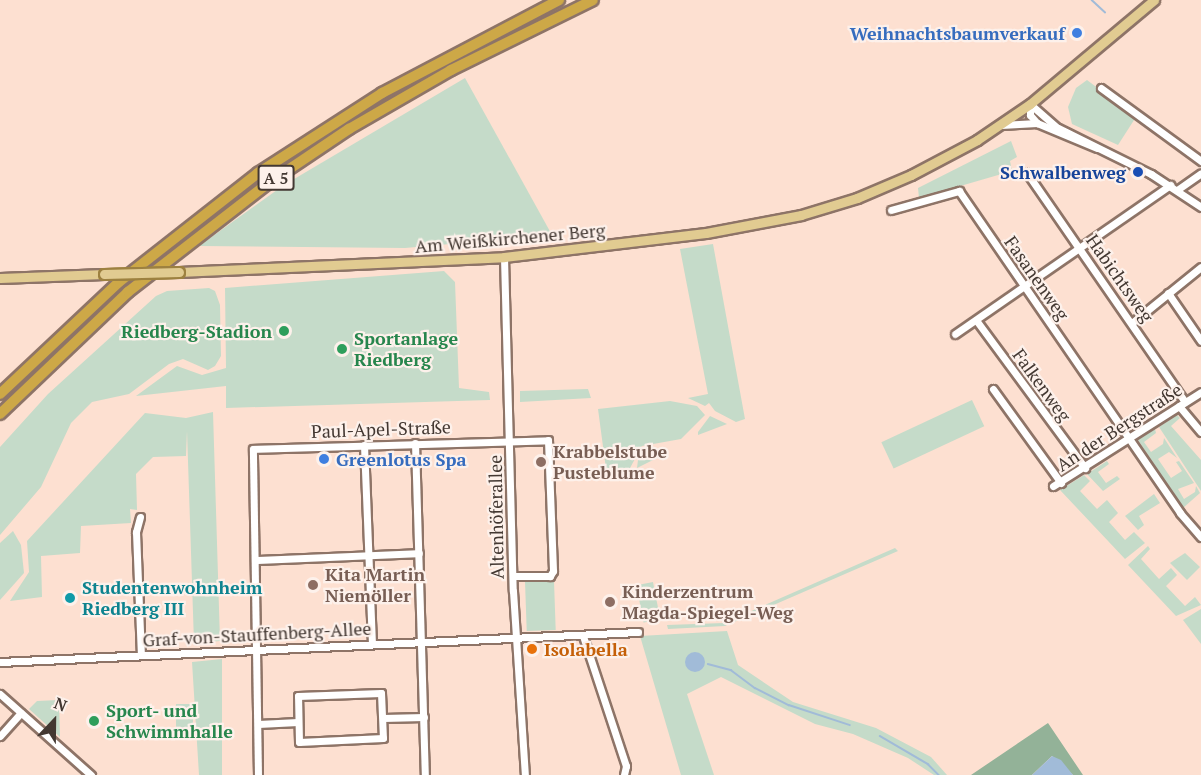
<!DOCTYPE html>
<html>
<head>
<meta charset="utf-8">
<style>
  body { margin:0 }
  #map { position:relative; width:1201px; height:775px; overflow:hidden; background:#fde0d1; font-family:"PT Serif",serif }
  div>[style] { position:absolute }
  .green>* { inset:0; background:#c5dbc9; transform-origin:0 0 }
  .forest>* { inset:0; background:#93b298 }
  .water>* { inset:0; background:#a1bbd8 }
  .round { border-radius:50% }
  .stream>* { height:1.5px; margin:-0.75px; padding:0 0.75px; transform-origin:0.75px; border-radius:0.75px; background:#a1bbd8 }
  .roads { filter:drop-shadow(2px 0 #8e7467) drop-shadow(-2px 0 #8e7467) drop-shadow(0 2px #8e7467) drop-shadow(0 -2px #8e7467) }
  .minor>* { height:7px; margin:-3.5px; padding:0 3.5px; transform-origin:3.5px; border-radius:3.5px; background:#fff }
  .major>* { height:9px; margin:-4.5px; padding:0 4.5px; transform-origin:4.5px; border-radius:4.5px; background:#e1cb91 }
  .highway>* { height:10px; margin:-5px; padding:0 5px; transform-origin:5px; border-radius:5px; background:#cda847 }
  .bridges { filter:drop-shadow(2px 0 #9d8140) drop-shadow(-2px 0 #9d8140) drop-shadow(0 2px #9d8140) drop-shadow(0 -2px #9d8140) }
  .major-bridge>* { height:9px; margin:-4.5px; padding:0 4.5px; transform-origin:4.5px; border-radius:4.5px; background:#e1cb91 }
  .dots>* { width:16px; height:16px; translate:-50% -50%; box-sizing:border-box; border:3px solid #fdf1eb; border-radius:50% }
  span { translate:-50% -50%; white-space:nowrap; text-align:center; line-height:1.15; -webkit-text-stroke:4.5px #fdf1eb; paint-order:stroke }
  .shield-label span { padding:2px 4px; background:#fdf1eb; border:2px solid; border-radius:4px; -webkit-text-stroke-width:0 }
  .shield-label { font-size:16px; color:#433832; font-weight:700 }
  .shop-label { font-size:18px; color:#366cbe; font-weight:700 }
  .right { translate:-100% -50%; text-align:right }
  .left { translate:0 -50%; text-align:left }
  .transit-label { font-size:18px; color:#164399; font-weight:700 }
  .street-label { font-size:18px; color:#433832 }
  .leisure-label { font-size:18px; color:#27864d; font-weight:700 }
  .education-label { font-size:18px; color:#785e54; font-weight:700 }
  .culture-label { font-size:18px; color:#0d838f; font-weight:700 }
  .food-label { font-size:18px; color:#c56008; font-weight:700 }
  .north { position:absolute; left:24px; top:691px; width:60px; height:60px; -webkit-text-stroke:4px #fdf1eb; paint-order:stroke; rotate:22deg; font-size:16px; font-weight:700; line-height:24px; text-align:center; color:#433832 }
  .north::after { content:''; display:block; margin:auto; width:21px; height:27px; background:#433832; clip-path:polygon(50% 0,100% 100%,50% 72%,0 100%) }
</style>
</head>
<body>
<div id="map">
  <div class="green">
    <div style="clip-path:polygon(465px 78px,552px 235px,405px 248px,199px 246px,284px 185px)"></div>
    <div style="clip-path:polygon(1087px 80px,1136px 117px,1118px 145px,1072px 124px,1068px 107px,1076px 88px)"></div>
    <div style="clip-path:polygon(1011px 141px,1017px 157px,1010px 161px,1012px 171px,919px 198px,918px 188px)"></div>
    <div style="clip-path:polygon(713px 244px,745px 419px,736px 422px,715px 411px,709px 403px,705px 406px,688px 398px,708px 394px,680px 249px)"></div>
    <div style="clip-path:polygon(444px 271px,455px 282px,459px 388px,489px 392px,490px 400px,226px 408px,226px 386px,136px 396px,177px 366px,202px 375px,226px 368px,225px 288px)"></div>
    <div style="clip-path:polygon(209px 288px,215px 291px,220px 305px,221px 356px,215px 366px,208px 370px,183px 359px,169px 364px,129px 394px,92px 402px,71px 423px,41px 487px,0 535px,0 447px,48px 394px,156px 296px,167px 291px)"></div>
    <div style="clip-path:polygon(588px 389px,591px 398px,520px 402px,520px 391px)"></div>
    <div style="left:972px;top:400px;width:29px;height:100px;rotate:65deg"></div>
    <div style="clip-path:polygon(670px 401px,697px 406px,705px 415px,681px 439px,642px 446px,630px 468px,606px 469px,598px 409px)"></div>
    <div style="clip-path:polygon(213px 412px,220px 641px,194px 643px,187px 431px,186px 456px,153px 457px,136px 474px,137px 510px,130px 509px,131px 523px,81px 526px,80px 553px,41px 556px,42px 597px,10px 601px,29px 572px,27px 541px,145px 413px,186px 418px)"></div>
    <div style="clip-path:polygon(1177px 415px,1180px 418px,1171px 426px,1201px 460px,1201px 491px,1159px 427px)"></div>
    <div style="clip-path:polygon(710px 416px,727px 424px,698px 435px,698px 432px)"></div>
    <div style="clip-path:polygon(1155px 429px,1156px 433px,1144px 442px,1151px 452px,1163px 444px,1164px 438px,1177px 458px,1169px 452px,1158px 459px,1171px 478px,1182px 471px,1176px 462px,1179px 461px,1194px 483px,1178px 489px,1184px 499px,1195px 492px,1196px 486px,1200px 493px,1183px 508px,1138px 440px)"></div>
    <div style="clip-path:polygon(654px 447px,663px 455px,637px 468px,638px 460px)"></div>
    <div style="clip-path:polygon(1107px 461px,1109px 464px,1098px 472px,1106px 483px,1117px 476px,1120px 479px,1103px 491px,1087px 474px)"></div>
    <div style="clip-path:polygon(1084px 475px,1090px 481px,1080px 491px,1097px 509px,1107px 500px,1118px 513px,1109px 522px,1125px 540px,1134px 532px,1145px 543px,1125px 559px,1060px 490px)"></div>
    <div style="clip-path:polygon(1154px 494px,1160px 503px,1139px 516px,1144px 525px,1138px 530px,1125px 516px)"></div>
    <div style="clip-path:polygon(13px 531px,21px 545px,24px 573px,0 600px,0 543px)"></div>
    <div style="clip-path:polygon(1148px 546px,1150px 549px,1141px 559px,1159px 579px,1171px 568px,1177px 575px,1166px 586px,1185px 606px,1195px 597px,1201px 605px,1176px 616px,1128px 565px)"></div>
    <div style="clip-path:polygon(895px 548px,898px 551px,725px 626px,668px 629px,667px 625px,724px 623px)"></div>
    <div style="clip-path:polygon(1185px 553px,1200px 567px,1187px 580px,1170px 563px)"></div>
    <div style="left:554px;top:581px;width:49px;height:29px;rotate:88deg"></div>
    <div style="left:653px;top:582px;width:38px;height:17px;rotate:79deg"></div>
    <div style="clip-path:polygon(1201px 609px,1201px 644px,1183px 620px)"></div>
    <div style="clip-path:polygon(727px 631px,738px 665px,793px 702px,876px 728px,931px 757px,947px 775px,934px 775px,908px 758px,853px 734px,815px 724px,721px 677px,687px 694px,714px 775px,681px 775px,640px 636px)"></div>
    <div style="clip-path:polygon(222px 659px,222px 775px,199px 775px,192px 662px)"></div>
    <div style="clip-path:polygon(59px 700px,60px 737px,29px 709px,37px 701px)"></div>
    <div style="left:176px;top:704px;width:17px;height:28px"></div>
  </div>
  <div class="forest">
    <div style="clip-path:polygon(1048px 723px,1083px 775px,1073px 775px,1052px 756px,1032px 775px,971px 775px)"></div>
  </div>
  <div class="water">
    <div class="round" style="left:685px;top:652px;width:20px;height:20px"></div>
    <div style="clip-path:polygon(1052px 756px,1061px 760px,1073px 775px,1032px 775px)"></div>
  </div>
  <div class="stream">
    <div style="left:1092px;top:0;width:18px;rotate:43deg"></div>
    <div style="left:708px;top:664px;width:24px;rotate:15deg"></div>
    <div style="left:731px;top:670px;width:30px;rotate:37deg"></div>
    <div style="left:755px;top:688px;width:38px;rotate:27deg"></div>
    <div style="left:789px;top:705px;width:64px;rotate:18.2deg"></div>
    <div style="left:880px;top:736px;width:56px;rotate:30.3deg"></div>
    <div style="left:928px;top:764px;width:16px;rotate:45deg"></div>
  </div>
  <div class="roads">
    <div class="minor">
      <div style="left:1101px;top:88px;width:124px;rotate:36.1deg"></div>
      <div style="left:1030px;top:104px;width:37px;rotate:41deg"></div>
      <div style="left:1058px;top:128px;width:104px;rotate:26.3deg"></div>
      <div style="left:1151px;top:174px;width:60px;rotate:33.4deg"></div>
      <div style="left:1030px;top:104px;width:11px;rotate:90deg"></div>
      <div style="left:1030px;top:115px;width:11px;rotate:49deg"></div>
      <div style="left:1037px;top:123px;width:65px;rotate:22.6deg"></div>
      <div style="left:1001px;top:125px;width:36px;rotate:-3deg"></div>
      <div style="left:1027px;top:173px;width:278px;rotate:55.4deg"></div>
      <div style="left:1177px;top:190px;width:29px;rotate:-35deg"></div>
      <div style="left:891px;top:210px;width:71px;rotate:-15.6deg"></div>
      <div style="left:959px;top:191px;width:391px;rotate:55.5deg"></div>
      <div style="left:1180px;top:513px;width:32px;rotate:49deg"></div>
      <div style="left:504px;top:257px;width:334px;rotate:88.5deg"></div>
      <div style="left:513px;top:591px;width:184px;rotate:86.3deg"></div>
      <div style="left:1168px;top:293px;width:58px;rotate:55.5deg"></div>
      <div style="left:976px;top:320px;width:184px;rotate:53.6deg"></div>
      <div style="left:1133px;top:322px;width:87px;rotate:-39deg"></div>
      <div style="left:955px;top:334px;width:262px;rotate:-34.7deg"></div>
      <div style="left:993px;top:389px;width:116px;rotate:54.1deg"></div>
      <div style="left:1179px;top:406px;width:34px;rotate:50deg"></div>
      <div style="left:415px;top:443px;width:332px;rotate:88.3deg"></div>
      <div style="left:364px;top:445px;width:199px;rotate:87.7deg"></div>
      <div style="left:1053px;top:486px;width:175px;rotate:-32.4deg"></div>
      <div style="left:140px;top:517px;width:16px;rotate:105deg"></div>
      <div style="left:136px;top:532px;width:123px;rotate:87.7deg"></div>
      <div style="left:255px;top:560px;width:164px;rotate:-2.4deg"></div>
      <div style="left:583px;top:636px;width:137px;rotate:71.7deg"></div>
      <div style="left:626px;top:766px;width:9px;rotate:103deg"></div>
      <div style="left:0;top:662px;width:639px;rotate:-2.69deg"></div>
      <div style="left:381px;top:693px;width:45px;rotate:87.5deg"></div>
      <div style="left:383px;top:738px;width:84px;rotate:177.3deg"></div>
      <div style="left:299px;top:742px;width:46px;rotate:-91.2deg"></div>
      <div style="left:298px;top:696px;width:83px;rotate:-2.1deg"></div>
      <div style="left:0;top:694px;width:122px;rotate:41.7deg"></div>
      <div style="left:383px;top:718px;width:41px;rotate:-1.4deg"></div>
      <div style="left:258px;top:724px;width:40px;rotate:-2.9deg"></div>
      <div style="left:0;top:736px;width:31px;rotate:-48deg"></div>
      <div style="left:258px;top:775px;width:326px;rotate:-90.9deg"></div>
      <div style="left:253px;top:449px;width:295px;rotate:-1.7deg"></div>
      <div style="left:548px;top:440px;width:131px;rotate:87.8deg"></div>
      <div style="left:553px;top:571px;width:6px;rotate:121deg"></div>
      <div style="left:550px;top:576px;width:37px;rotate:180deg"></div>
    </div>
    <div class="major">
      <div style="left:179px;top:272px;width:325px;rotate:-2.6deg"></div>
      <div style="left:504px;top:257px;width:203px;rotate:-6.8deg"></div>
      <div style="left:706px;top:233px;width:97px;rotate:-10.7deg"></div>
      <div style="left:801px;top:215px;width:59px;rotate:-16.9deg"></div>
      <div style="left:857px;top:198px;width:59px;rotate:-23.1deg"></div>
      <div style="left:911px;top:175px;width:75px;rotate:-27.9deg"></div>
      <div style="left:977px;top:140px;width:64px;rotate:-34.2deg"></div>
      <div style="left:1030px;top:104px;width:162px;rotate:-40deg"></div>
      <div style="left:0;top:278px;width:104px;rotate:-2.2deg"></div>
    </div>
    <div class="highway">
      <div style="left:0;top:394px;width:163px;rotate:-43.3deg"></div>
      <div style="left:119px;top:282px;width:177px;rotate:-38.1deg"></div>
      <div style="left:258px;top:173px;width:148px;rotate:-32.8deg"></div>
      <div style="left:382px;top:93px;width:200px;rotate:-27.7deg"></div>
      <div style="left:0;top:414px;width:177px;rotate:-43.6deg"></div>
      <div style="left:128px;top:292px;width:176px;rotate:-37.8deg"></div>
      <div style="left:267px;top:184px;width:99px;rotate:-33.9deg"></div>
      <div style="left:349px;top:129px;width:118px;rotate:-30deg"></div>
      <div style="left:451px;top:70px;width:158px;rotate:-26.2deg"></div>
    </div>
  </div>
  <div class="bridges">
    <div class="major-bridge">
      <div style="left:104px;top:274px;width:75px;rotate:-1.5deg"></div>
    </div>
  </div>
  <div class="dots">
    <div style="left:1077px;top:33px;background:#3f7fe0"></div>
    <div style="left:1138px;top:172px;background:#1a4fb4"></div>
    <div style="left:284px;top:331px;background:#2e9e5b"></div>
    <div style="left:342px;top:349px;background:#2e9e5b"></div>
    <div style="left:324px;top:459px;background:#3f7fe0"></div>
    <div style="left:541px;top:462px;background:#8d6e63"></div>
    <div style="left:313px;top:585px;background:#8d6e63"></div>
    <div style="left:70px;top:598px;background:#0f9aa8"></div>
    <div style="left:610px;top:602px;background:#8d6e63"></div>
    <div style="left:532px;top:649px;background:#e8710a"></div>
    <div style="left:94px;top:721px;background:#2e9e5b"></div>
  </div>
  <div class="shield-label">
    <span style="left:276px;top:178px">A 5</span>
  </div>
  <div class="shop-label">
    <span class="right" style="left:1065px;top:33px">Weihnachtsbaumverkauf</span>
    <span class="left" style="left:336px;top:459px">Greenlotus Spa</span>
  </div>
  <div class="transit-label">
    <span class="right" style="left:1126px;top:172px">Schwalbenweg</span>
  </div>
  <div class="street-label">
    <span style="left:510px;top:238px;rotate:-5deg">Am Weißkirchener Berg</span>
    <span style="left:1037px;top:278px;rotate:55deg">Fasanenweg</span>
    <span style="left:1120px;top:278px;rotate:55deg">Habichtsweg</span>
    <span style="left:1042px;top:385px;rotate:54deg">Falkenweg</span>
    <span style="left:1119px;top:427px;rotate:-33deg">An der Bergstraße</span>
    <span style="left:381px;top:429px;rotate:-2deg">Paul-Apel-Straße</span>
    <span style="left:496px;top:517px;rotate:-91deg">Altenhöferallee</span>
    <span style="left:257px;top:634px;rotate:-3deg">Graf-von-Stauffenberg-Allee</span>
  </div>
  <div class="leisure-label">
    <span class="right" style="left:272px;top:331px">Riedberg-Stadion</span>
    <span class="left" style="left:354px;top:349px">Sportanlage<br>Riedberg</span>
    <span class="left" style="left:106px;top:721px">Sport- und<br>Schwimmhalle</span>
  </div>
  <div class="education-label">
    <span class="left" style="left:553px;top:462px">Krabbelstube<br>Pusteblume</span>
    <span class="left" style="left:325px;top:585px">Kita Martin<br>Niemöller</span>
    <span class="left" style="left:622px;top:602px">Kinderzentrum<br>Magda-Spiegel-Weg</span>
  </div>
  <div class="culture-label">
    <span class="left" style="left:82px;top:598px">Studentenwohnheim<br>Riedberg III</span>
  </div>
  <div class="food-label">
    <span class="left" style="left:544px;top:649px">Isolabella</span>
  </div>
  <div class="north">N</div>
</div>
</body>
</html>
